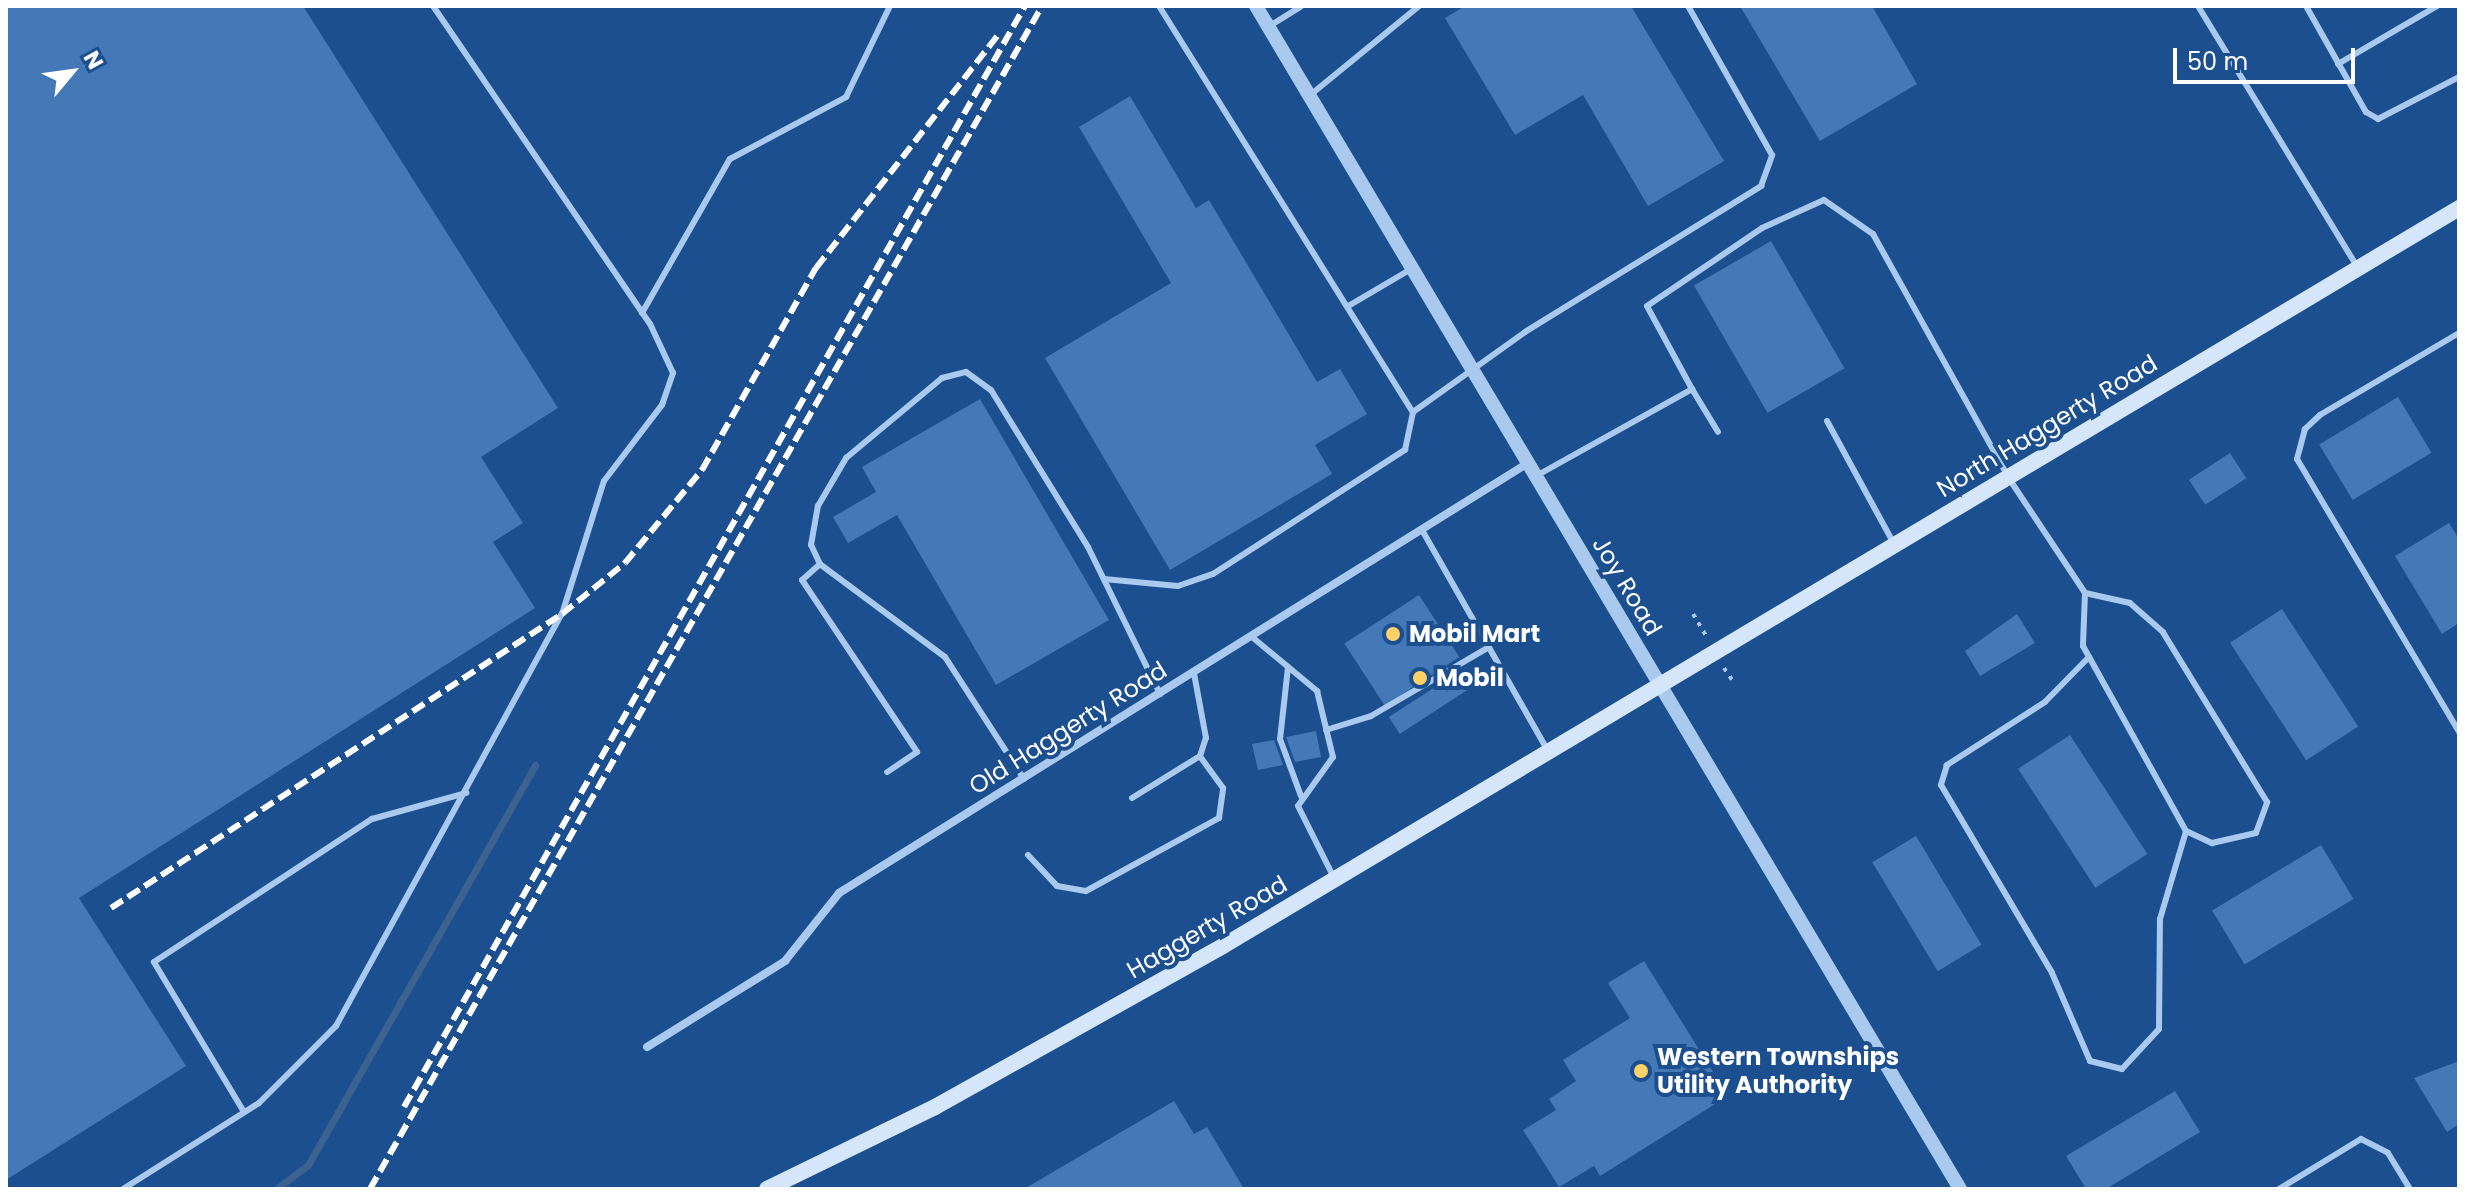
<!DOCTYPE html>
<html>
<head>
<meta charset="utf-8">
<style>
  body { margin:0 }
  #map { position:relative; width:2465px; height:1195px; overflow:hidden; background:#1b4f8f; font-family:Poppins,sans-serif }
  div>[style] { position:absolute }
  .stream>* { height:7px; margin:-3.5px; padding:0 3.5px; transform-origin:3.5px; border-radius:3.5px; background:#3c6290 }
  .building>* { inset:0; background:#4478b7; transform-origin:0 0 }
  .path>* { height:4px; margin-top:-2px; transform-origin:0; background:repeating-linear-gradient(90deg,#a9c9ee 0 4px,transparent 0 10px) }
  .service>* { height:6px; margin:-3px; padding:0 3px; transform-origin:3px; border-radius:3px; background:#a9c9ee }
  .minor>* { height:8px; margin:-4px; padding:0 4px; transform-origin:4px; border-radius:4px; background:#a9c9ee }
  .tertiary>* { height:14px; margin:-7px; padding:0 7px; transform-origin:7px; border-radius:7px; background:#a9c9ee }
  .secondary>* { height:16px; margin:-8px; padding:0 8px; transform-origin:8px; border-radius:8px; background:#d6e6fa }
  .rail>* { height:6px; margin-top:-3px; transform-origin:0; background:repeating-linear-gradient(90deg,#fff 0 14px,transparent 0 20px) }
  .dots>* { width:22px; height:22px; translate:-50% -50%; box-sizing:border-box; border:4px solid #1b4f8f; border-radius:50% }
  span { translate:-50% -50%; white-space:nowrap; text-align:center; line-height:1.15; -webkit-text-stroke:8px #1b4f8f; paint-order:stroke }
  .street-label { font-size:24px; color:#fff }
  .poi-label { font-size:24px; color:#fff; font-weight:700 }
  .left { translate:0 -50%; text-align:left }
  .frame { position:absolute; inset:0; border:8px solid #fff; pointer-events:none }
  .north { position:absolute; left:32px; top:32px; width:80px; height:80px; -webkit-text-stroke:6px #1b4f8f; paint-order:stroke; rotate:61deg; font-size:22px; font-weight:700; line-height:32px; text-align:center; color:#fff }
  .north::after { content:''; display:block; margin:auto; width:28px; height:36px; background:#fff; clip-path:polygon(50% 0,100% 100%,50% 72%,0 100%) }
  .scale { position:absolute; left:2173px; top:48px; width:182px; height:36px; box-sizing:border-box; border:4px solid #fff; border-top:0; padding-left:10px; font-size:24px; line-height:28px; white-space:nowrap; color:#fff; -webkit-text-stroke:6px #1b4f8f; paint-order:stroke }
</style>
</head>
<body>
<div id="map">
  <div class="stream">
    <div style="left:276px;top:1189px;width:40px;rotate:-37deg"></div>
    <div style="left:308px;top:1165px;width:460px;rotate:-60.4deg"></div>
  </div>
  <div class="building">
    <div style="clip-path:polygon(6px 6px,303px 6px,558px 408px,481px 457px,523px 523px,493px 542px,535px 608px,79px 898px,186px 1066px,6px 1180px)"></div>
    <div style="clip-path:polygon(1465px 6px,1631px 6px,1724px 161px,1648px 206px,1583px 95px,1515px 135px,1445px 18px)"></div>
    <div style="clip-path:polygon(1740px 6px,1872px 6px,1917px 84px,1820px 141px)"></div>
    <div style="clip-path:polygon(1130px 96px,1196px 208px,1209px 200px,1317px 382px,1340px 369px,1367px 414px,1315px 445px,1332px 474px,1170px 570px,1045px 358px,1171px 283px,1079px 127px)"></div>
    <div style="left:1771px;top:241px;width:147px;height:89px;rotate:60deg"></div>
    <div style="left:2398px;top:397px;width:65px;height:92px;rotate:59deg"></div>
    <div style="clip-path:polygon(980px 399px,1109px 620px,996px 685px,897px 515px,848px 543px,833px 517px,876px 492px,862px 467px)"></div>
    <div style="left:2230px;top:453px;width:30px;height:49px;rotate:57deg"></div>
    <div style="clip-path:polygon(2449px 523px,2459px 539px,2459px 623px,2442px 634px,2395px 556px)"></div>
    <div style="left:1419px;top:595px;width:74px;height:89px;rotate:57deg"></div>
    <div style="left:2282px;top:609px;width:140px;height:62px;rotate:57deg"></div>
    <div style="clip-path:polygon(2017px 614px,2035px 643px,1980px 676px,1965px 651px)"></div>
    <div style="left:1466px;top:667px;width:20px;height:92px;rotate:57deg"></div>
    <div style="clip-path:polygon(1316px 731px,1321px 757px,1295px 762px,1286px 737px)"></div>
    <div style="left:2070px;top:735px;width:142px;height:62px;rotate:57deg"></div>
    <div style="clip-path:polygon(1274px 740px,1283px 765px,1258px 770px,1252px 744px)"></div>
    <div style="left:1916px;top:836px;width:127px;height:51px;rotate:59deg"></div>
    <div style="left:2321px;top:845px;width:63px;height:127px;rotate:59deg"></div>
    <div style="clip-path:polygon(1644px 961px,1728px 1096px,1600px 1176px,1594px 1166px,1559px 1187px,1523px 1130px,1556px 1110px,1549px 1099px,1576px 1081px,1563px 1060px,1630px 1018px,1608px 983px)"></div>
    <div style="clip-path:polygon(2459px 1061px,2459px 1124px,2447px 1132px,2414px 1078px)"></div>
    <div style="clip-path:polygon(2175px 1091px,2200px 1132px,2106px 1189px,2086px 1189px,2066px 1156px)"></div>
    <div style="clip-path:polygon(1174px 1101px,1194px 1134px,1207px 1127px,1244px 1189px,1024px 1189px)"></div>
  </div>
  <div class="path">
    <div style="left:1693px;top:614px;width:26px;rotate:59deg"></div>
    <div style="left:1724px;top:668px;width:14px;rotate:56deg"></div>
  </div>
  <div class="service">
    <div style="left:1159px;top:6px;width:479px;rotate:58deg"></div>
    <div style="left:1413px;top:412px;width:138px;rotate:-35.5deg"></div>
    <div style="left:1525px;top:332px;width:278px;rotate:-31.7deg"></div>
    <div style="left:1761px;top:186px;width:33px;rotate:-70deg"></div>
    <div style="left:1772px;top:155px;width:171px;rotate:-119.4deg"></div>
    <div style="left:2198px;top:6px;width:307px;rotate:58.6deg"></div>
    <div style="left:2306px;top:6px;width:122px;rotate:60.5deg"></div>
    <div style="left:2366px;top:112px;width:14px;rotate:30deg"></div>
    <div style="left:2378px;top:119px;width:91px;rotate:-27.4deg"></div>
    <div style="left:1268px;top:27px;width:39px;rotate:-32deg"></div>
    <div style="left:2338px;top:64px;width:115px;rotate:-30.4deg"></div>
    <div style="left:1309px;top:96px;width:142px;rotate:-39.3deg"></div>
    <div style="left:1350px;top:305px;width:71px;rotate:-30.5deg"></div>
    <div style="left:642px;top:313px;width:177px;rotate:-60.3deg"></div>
    <div style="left:730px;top:159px;width:132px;rotate:-28.1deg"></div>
    <div style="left:846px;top:97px;width:101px;rotate:-64.2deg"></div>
    <div style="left:2459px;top:333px;width:161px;rotate:149.5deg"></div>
    <div style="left:2320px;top:415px;width:21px;rotate:137deg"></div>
    <div style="left:2305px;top:429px;width:31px;rotate:105deg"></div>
    <div style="left:2297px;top:459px;width:317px;rotate:59.3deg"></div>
    <div style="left:1692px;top:389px;width:94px;rotate:-118.5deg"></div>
    <div style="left:1647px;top:306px;width:139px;rotate:-34.1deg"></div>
    <div style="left:1762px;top:228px;width:68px;rotate:-24.3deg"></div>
    <div style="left:1824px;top:200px;width:60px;rotate:34.8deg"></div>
    <div style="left:1873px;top:234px;width:278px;rotate:60.9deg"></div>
    <div style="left:2008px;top:477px;width:139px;rotate:56.4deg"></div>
    <div style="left:2085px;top:593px;width:53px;rotate:92.2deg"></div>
    <div style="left:2083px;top:646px;width:212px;rotate:60.9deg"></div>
    <div style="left:2186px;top:831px;width:29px;rotate:25deg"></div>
    <div style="left:2212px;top:843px;width:45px;rotate:-12.8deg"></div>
    <div style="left:2256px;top:833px;width:33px;rotate:-70deg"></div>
    <div style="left:2267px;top:802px;width:199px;rotate:-121.5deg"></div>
    <div style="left:2163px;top:632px;width:44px;rotate:-138.7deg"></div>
    <div style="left:2130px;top:603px;width:46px;rotate:-167.5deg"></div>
    <div style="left:1827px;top:421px;width:138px;rotate:61.4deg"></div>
    <div style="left:1536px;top:476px;width:179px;rotate:-29.1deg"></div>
    <div style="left:1692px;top:389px;width:50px;rotate:58.8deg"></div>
    <div style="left:1422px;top:530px;width:252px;rotate:60.3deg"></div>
    <div style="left:820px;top:564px;width:24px;rotate:138deg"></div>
    <div style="left:802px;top:580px;width:207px;rotate:56.2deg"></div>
    <div style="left:917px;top:752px;width:36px;rotate:146deg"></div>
    <div style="left:1104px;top:579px;width:74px;rotate:5.4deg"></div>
    <div style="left:1178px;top:586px;width:37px;rotate:-19deg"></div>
    <div style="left:1213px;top:574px;width:229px;rotate:-32.9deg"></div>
    <div style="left:1405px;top:450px;width:39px;rotate:-78deg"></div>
    <div style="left:1252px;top:637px;width:85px;rotate:39.7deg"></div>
    <div style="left:1317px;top:691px;width:68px;rotate:76.4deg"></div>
    <div style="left:1333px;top:757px;width:60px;rotate:125.5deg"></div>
    <div style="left:1298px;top:806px;width:78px;rotate:63.4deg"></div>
    <div style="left:2089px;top:657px;width:63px;rotate:134.4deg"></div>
    <div style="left:2045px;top:702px;width:117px;rotate:147.3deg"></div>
    <div style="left:1947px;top:765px;width:21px;rotate:107deg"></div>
    <div style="left:1941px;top:785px;width:218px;rotate:59.4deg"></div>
    <div style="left:2052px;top:973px;width:96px;rotate:66.6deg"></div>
    <div style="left:2090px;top:1061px;width:33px;rotate:14deg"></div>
    <div style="left:2122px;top:1069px;width:54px;rotate:-47.2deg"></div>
    <div style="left:2159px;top:1029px;width:110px;rotate:-89.5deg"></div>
    <div style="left:2160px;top:919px;width:92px;rotate:-73.5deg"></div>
    <div style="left:1288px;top:667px;width:72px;rotate:96.3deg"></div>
    <div style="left:1280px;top:739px;width:61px;rotate:69.8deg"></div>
    <div style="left:1326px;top:730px;width:47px;rotate:-17.3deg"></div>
    <div style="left:1371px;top:716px;width:137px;rotate:-30.3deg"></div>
    <div style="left:1024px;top:779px;width:145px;rotate:-122.9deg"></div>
    <div style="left:945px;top:657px;width:156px;rotate:-143.4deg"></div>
    <div style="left:820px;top:564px;width:21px;rotate:-115deg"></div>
    <div style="left:811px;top:545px;width:40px;rotate:-80deg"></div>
    <div style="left:818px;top:506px;width:56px;rotate:-59.7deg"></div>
    <div style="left:846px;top:458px;width:125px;rotate:-39.8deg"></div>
    <div style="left:942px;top:378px;width:25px;rotate:-14deg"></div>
    <div style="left:966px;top:372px;width:31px;rotate:36deg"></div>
    <div style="left:991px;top:390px;width:185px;rotate:58.3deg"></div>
    <div style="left:1088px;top:547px;width:164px;rotate:63.9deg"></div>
    <div style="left:1132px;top:798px;width:80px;rotate:-31.7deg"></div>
    <div style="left:1200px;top:756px;width:19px;rotate:-72deg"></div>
    <div style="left:1206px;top:738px;width:66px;rotate:-100.5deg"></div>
    <div style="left:1028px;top:855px;width:42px;rotate:46.9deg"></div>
    <div style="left:1057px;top:886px;width:29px;rotate:10deg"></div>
    <div style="left:1086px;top:891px;width:152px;rotate:-28.8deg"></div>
    <div style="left:1219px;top:818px;width:30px;rotate:-82deg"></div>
    <div style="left:1223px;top:788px;width:39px;rotate:-126deg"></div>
    <div style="left:244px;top:1112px;width:175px;rotate:-121deg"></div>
    <div style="left:154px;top:962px;width:261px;rotate:-33.3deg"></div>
    <div style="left:372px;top:819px;width:98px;rotate:-15.5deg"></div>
    <div style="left:123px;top:1189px;width:161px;rotate:-32.3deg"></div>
    <div style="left:259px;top:1103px;width:109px;rotate:-45deg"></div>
    <div style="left:336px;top:1026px;width:470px;rotate:-61.3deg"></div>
    <div style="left:562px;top:614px;width:139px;rotate:-72.5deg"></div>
    <div style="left:604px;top:481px;width:96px;rotate:-52.7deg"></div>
    <div style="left:662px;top:405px;width:34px;rotate:-71deg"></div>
    <div style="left:673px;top:373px;width:54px;rotate:-115.1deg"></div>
    <div style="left:650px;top:324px;width:385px;rotate:-124.3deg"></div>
    <div style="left:2279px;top:1189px;width:96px;rotate:-31.4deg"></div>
    <div style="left:2361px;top:1139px;width:30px;rotate:27deg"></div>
    <div style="left:2388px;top:1153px;width:42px;rotate:58.6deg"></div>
  </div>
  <div class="minor">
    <div style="left:647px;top:1047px;width:163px;rotate:-31.9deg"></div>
    <div style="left:785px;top:961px;width:87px;rotate:-51.5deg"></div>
    <div style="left:839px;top:893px;width:812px;rotate:-31.97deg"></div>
  </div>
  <div class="tertiary">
    <div style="left:1256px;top:6px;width:1377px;rotate:59.24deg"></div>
  </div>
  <div class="secondary">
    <div style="left:767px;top:1189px;width:187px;rotate:-26deg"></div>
    <div style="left:935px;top:1107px;width:330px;rotate:-29.2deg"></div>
    <div style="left:1223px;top:946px;width:1440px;rotate:-30.84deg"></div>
  </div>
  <div class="rail">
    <div style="left:111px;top:908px;width:538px;rotate:-33.1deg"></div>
    <div style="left:562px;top:614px;width:81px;rotate:-39deg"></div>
    <div style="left:625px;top:563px;width:121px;rotate:-50.4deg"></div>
    <div style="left:702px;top:470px;width:232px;rotate:-60.6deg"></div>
    <div style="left:816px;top:268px;width:296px;rotate:-52deg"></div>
    <div style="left:404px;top:1107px;width:1264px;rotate:-60.58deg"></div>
    <div style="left:370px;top:1189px;width:1361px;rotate:-60.4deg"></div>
  </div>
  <div class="dots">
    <div style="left:1393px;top:634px;background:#ffd166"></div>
    <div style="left:1420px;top:678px;background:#ffd166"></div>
    <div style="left:1641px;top:1071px;background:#ffd166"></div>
  </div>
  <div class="street-label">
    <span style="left:2047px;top:426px;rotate:-31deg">North Haggerty Road</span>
    <span style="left:1627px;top:586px;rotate:59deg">Joy Road</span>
    <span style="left:1068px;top:728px;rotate:-32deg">Old Haggerty Road</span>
    <span style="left:1207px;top:927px;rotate:-30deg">Haggerty Road</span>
  </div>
  <div class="poi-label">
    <span class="left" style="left:1409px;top:634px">Mobil Mart</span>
    <span class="left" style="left:1436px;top:678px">Mobil</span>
    <span class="left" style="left:1657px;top:1071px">Western Townships<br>Utility Authority</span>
  </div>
  <div class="frame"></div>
  <div class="north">N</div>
  <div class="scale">50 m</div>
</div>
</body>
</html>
